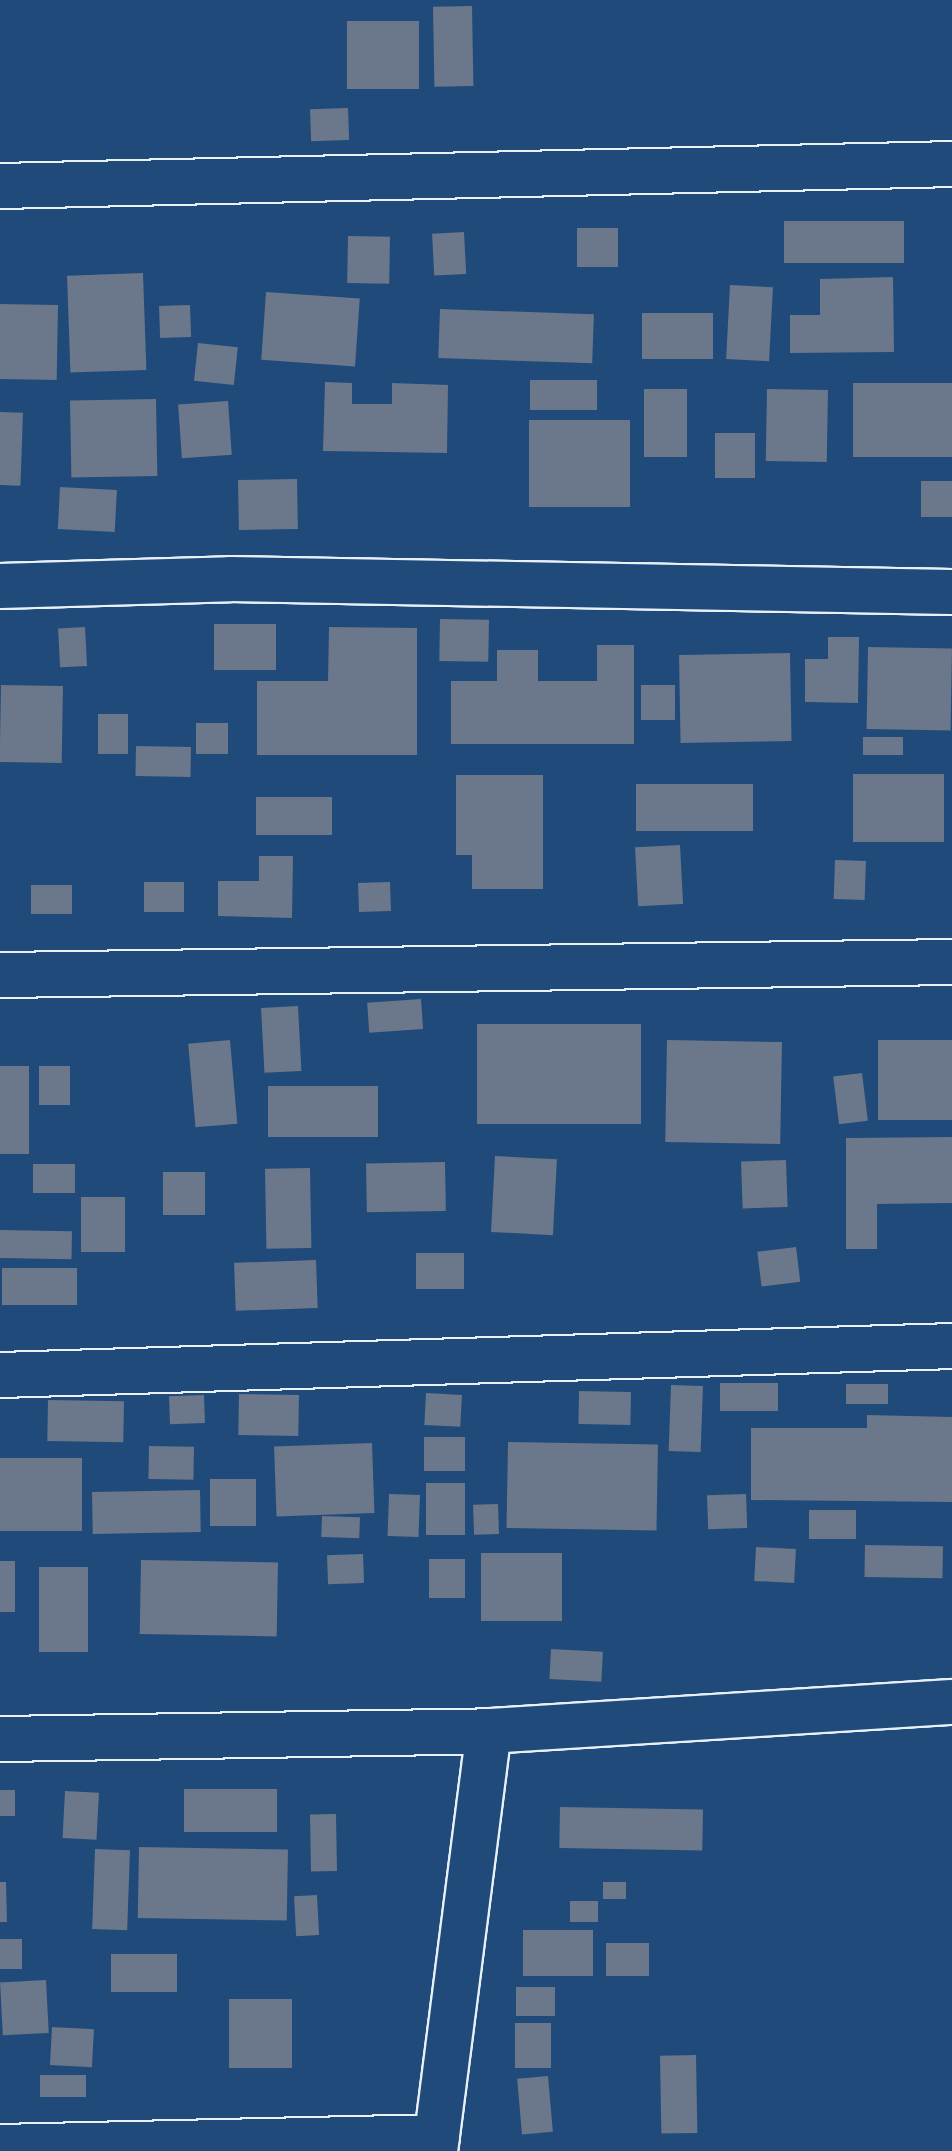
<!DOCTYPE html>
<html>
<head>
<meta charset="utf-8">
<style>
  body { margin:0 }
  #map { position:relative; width:952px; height:2151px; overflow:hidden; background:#1f4a7a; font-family:Caveat,sans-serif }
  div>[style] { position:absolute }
  .building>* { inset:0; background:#6b778a; transform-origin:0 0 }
  .roads { filter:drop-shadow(2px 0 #e8f1f8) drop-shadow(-2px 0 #e8f1f8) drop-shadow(0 2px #e8f1f8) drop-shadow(0 -2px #e8f1f8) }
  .minor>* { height:44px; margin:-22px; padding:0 22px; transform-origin:22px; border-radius:22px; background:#1f4a7a }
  span { translate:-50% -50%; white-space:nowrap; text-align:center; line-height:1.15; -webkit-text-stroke:8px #1f4a7a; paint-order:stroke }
</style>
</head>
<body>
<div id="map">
  <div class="building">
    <div style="left:472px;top:6px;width:80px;height:39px;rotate:89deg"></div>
    <div style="left:347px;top:21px;width:72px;height:68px"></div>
    <div style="left:348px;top:108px;width:32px;height:38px;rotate:88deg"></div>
    <div style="left:784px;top:221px;width:120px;height:42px"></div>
    <div style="left:577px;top:228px;width:41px;height:39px"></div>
    <div style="left:464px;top:232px;width:42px;height:32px;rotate:87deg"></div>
    <div style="left:348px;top:236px;width:42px;height:47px;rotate:1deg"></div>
    <div style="left:143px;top:273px;width:97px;height:76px;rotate:88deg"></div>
    <div style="clip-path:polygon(893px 277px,894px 352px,790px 353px,790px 315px,820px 315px,820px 279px)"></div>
    <div style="left:730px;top:285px;width:43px;height:74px;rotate:3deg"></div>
    <div style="left:266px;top:292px;width:94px;height:68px;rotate:4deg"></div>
    <div style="left:0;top:304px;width:58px;height:75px;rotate:1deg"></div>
    <div style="left:190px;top:305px;width:32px;height:31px;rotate:88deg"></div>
    <div style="left:440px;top:309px;width:154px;height:49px;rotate:2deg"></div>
    <div style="left:642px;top:313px;width:71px;height:46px"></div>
    <div style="left:198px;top:343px;width:40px;height:38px;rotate:6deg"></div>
    <div style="left:530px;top:380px;width:67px;height:30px"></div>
    <div style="clip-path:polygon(325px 382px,352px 383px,352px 404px,392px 404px,392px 383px,448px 385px,447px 453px,323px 451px)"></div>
    <div style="left:952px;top:383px;width:74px;height:99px;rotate:90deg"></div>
    <div style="left:644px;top:389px;width:43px;height:68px"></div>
    <div style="left:767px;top:389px;width:61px;height:72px;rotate:1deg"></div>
    <div style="left:156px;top:399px;width:77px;height:86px;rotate:89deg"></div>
    <div style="left:228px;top:401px;width:54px;height:50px;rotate:86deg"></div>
    <div style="left:0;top:412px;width:23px;height:73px;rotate:2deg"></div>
    <div style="left:630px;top:420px;width:87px;height:101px;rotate:90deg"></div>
    <div style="left:715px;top:433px;width:40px;height:45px"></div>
    <div style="left:297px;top:479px;width:50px;height:59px;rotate:89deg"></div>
    <div style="left:921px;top:481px;width:31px;height:36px"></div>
    <div style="left:60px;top:487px;width:57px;height:42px;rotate:3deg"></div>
    <div style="left:440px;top:619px;width:49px;height:42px;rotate:1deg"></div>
    <div style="left:214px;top:624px;width:62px;height:46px"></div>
    <div style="left:85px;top:627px;width:39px;height:27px;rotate:87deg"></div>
    <div style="clip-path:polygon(329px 627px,417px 628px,417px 755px,257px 755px,257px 681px,328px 681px)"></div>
    <div style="clip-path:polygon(828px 637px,859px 637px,858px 703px,805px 702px,805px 659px,828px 659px)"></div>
    <div style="clip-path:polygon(597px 645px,634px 645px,634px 744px,451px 744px,451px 681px,497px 681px,497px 650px,538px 650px,538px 681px,597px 681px)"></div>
    <div style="left:868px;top:647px;width:84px;height:82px;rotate:1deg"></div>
    <div style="left:790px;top:653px;width:88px;height:111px;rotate:89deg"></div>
    <div style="left:1px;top:685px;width:62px;height:77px;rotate:1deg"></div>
    <div style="left:641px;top:685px;width:34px;height:35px"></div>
    <div style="left:98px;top:714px;width:30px;height:40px"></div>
    <div style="left:196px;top:723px;width:32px;height:31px"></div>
    <div style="left:903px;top:737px;width:18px;height:40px;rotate:90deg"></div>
    <div style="left:136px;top:746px;width:55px;height:30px;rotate:1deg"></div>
    <div style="left:853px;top:774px;width:91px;height:68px"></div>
    <div style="clip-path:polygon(456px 775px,543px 775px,543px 889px,472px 889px,472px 855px,456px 855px)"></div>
    <div style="left:636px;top:784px;width:117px;height:47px"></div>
    <div style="left:256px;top:797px;width:76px;height:38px"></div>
    <div style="left:680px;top:845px;width:59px;height:45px;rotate:87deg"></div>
    <div style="clip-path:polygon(259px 856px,293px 856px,292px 918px,218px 916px,218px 881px,259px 881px)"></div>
    <div style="left:835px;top:860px;width:31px;height:39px;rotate:2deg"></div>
    <div style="left:144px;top:882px;width:40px;height:30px"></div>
    <div style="left:390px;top:882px;width:29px;height:32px;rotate:88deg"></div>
    <div style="left:31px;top:885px;width:41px;height:29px"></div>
    <div style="left:421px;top:999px;width:30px;height:54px;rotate:86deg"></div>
    <div style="left:298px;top:1006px;width:65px;height:37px;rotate:87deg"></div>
    <div style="left:477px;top:1024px;width:164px;height:100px"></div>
    <div style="left:230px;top:1040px;width:84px;height:42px;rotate:85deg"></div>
    <div style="left:667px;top:1040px;width:115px;height:102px;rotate:1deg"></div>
    <div style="left:878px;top:1040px;width:74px;height:80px"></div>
    <div style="left:0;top:1066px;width:29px;height:88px"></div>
    <div style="left:70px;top:1066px;width:39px;height:31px;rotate:90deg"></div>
    <div style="left:862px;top:1073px;width:48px;height:29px;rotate:83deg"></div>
    <div style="left:378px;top:1086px;width:51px;height:110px;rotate:90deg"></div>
    <div style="clip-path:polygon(952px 1137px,952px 1203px,877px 1204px,877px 1249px,846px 1249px,846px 1138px)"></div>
    <div style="left:495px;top:1156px;width:62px;height:76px;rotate:3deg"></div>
    <div style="left:786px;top:1160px;width:47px;height:45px;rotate:88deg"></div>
    <div style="left:445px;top:1162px;width:49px;height:79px;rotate:89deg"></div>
    <div style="left:33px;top:1164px;width:42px;height:29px"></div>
    <div style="left:310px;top:1168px;width:80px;height:45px;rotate:89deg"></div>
    <div style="left:163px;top:1172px;width:42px;height:43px"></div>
    <div style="left:81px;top:1197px;width:44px;height:55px"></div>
    <div style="left:0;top:1230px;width:72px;height:28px;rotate:1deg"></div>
    <div style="left:796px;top:1247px;width:35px;height:39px;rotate:83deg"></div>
    <div style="left:416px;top:1253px;width:48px;height:36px"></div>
    <div style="left:316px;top:1260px;width:48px;height:82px;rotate:88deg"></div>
    <div style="left:2px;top:1268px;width:75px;height:37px"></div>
    <div style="left:720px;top:1383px;width:58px;height:28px"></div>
    <div style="left:846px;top:1384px;width:42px;height:20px"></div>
    <div style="left:671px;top:1385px;width:32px;height:66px;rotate:2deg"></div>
    <div style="left:579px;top:1391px;width:52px;height:33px;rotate:1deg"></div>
    <div style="left:426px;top:1393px;width:36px;height:32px;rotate:3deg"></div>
    <div style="left:239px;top:1394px;width:60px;height:41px;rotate:1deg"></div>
    <div style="left:204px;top:1395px;width:28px;height:35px;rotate:88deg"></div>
    <div style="left:48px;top:1400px;width:76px;height:41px;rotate:1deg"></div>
    <div style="clip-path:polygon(867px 1415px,952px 1417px,952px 1502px,751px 1500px,751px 1428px,867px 1428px)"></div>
    <div style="left:465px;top:1437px;width:34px;height:41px;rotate:90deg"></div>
    <div style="left:508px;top:1442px;width:150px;height:86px;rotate:1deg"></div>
    <div style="left:372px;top:1443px;width:70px;height:98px;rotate:88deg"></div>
    <div style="left:149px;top:1446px;width:45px;height:33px;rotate:1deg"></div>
    <div style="left:0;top:1458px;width:82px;height:73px"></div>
    <div style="left:210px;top:1479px;width:46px;height:47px"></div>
    <div style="left:426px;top:1483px;width:39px;height:52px"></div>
    <div style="left:200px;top:1490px;width:42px;height:108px;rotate:89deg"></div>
    <div style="left:389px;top:1494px;width:31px;height:42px;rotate:2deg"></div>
    <div style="left:746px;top:1494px;width:34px;height:39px;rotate:88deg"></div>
    <div style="left:498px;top:1504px;width:30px;height:25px;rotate:88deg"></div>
    <div style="left:809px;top:1510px;width:47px;height:29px"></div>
    <div style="left:322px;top:1516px;width:38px;height:21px;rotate:2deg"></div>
    <div style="left:865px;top:1545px;width:78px;height:32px;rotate:1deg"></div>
    <div style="left:756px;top:1547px;width:40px;height:34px;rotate:3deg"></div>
    <div style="left:481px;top:1553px;width:81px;height:68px"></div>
    <div style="left:363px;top:1554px;width:29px;height:36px;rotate:88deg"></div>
    <div style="left:429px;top:1559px;width:36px;height:39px"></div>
    <div style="left:141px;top:1560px;width:137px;height:74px;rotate:1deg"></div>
    <div style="left:0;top:1561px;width:15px;height:51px"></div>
    <div style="left:39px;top:1567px;width:49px;height:85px"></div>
    <div style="left:551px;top:1649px;width:52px;height:30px;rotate:3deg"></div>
    <div style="left:184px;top:1789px;width:93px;height:43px"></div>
    <div style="left:0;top:1790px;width:15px;height:26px"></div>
    <div style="left:65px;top:1791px;width:34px;height:47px;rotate:3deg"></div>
    <div style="left:560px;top:1807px;width:143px;height:41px;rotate:1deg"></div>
    <div style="left:336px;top:1814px;width:57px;height:26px;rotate:89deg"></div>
    <div style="left:139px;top:1847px;width:149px;height:71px;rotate:1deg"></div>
    <div style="left:95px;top:1849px;width:35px;height:80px;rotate:2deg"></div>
    <div style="clip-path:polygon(0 1882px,6px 1882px,7px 1922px,0 1922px)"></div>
    <div style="left:603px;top:1882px;width:23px;height:17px"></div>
    <div style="left:317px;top:1895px;width:40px;height:23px;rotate:87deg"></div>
    <div style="left:570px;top:1901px;width:28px;height:21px"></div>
    <div style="left:523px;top:1930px;width:70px;height:46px"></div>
    <div style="left:0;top:1939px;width:22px;height:30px"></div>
    <div style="left:606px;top:1943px;width:43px;height:33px"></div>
    <div style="left:111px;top:1954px;width:66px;height:38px"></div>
    <div style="left:46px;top:1980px;width:53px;height:46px;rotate:87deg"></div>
    <div style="left:555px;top:1987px;width:29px;height:39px;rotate:90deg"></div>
    <div style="left:229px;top:1999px;width:63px;height:69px"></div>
    <div style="left:515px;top:2023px;width:36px;height:45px"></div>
    <div style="left:52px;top:2027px;width:42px;height:38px;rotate:3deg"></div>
    <div style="left:696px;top:2055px;width:78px;height:36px;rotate:89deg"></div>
    <div style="left:40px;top:2075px;width:46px;height:22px"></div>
    <div style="left:548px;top:2076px;width:56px;height:31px;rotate:85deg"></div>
  </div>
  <div class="roads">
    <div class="minor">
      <div style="left:0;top:186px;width:952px;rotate:-1.32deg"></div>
      <div style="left:0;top:586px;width:230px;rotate:-1.7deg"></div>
      <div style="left:230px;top:579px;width:722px;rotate:1.03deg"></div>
      <div style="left:0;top:975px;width:952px;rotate:-0.78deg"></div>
      <div style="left:0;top:1375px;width:952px;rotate:-1.74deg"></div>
      <div style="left:0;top:1739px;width:489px;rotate:-0.9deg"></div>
      <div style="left:489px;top:1731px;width:464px;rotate:-3.6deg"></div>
      <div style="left:0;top:2147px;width:437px;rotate:-1.3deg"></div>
      <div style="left:435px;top:2151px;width:423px;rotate:-82.7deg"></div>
    </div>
  </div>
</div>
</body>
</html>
